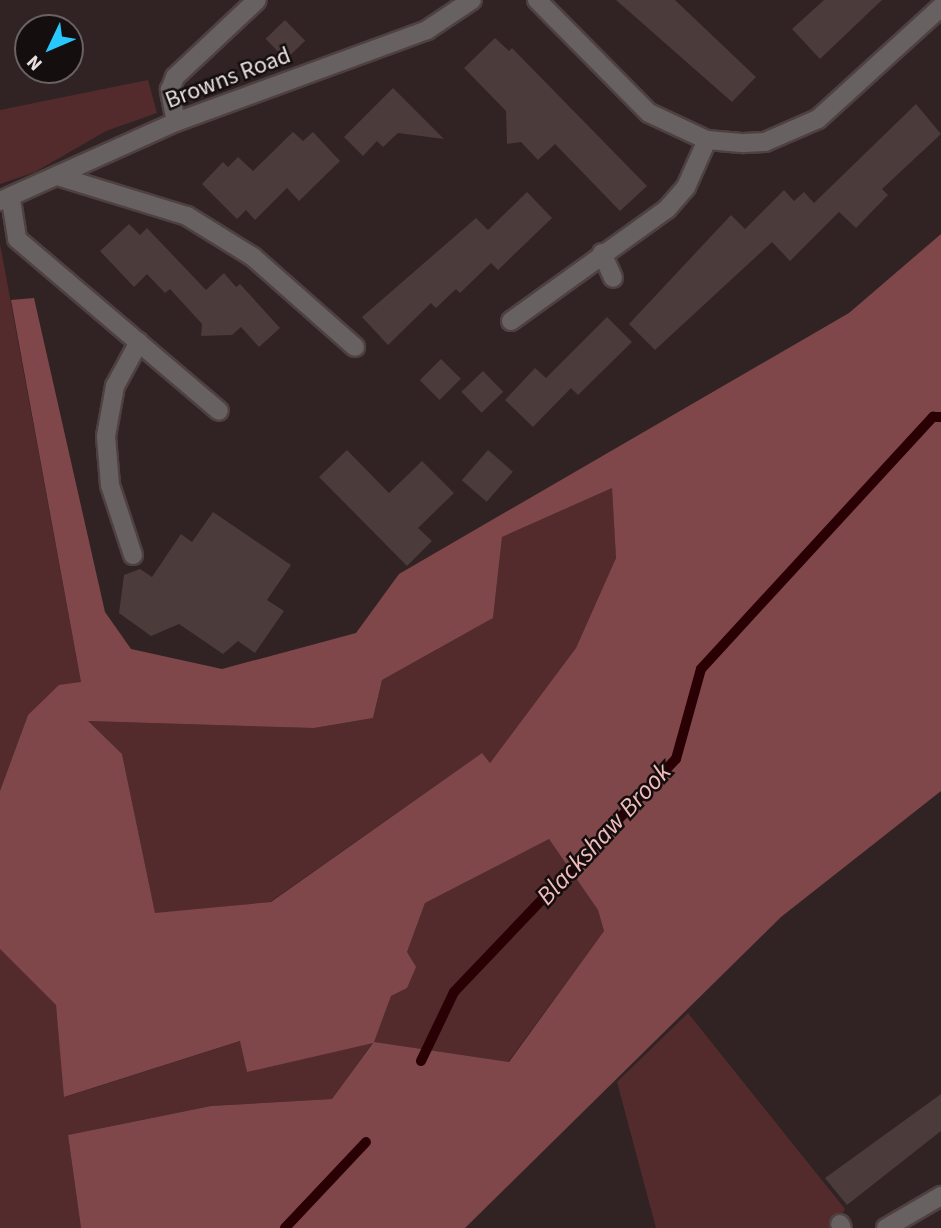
<!DOCTYPE html>
<html>
<head>
<meta charset="utf-8">
<style>
  body { margin:0 }
  #map { position:relative; width:941px; height:1228px; overflow:hidden; background:#312323; font-family:"Source Sans 3",sans-serif }
  div>[style] { position:absolute }
  .green>* { inset:0; background:#532b2d }
  .forest>* { inset:0; background:#80474a }
  .stream>* { height:10px; margin:-5px; padding:0 5px; transform-origin:5px; border-radius:5px; background:#290004 }
  .building>* { inset:0; background:#4b3b3b; transform-origin:0 0 }
  .roads { filter:drop-shadow(2px 0 #4f4141) drop-shadow(-2px 0 #4f4141) drop-shadow(0 2px #4f4141) drop-shadow(0 -2px #4f4141) }
  .service>* { height:18px; margin:-9px; padding:0 9px; transform-origin:9px; border-radius:9px; background:#686161 }
  .minor>* { height:18px; margin:-9px; padding:0 9px; transform-origin:9px; border-radius:9px; background:#686161 }
  span { translate:-50% -50%; white-space:nowrap; text-align:center; line-height:1.15; -webkit-text-stroke:5px #140e0e; paint-order:stroke }
  .street-label { font-size:24px; color:#eae0e0 }
  .water-label { font-size:26px; color:#f4bcbd; font-style:italic }
  .north { position:absolute; left:14px; top:14px; width:70px; height:70px; box-sizing:border-box; background:#140e0e; border:2px solid #6a6262; border-radius:50%; rotate:226deg; font-size:19px; font-weight:700; line-height:28px; text-align:center; color:#eae0e0 }
  .north::after { content:''; display:block; margin:auto; width:24px; height:32px; background:#28c8ff; clip-path:polygon(50% 0,100% 100%,50% 72%,0 100%) }
</style>
</head>
<body>
<div id="map">
  <div class="green">
    <div style="clip-path:polygon(148px 80px,157px 113px,106px 131px,35px 172px,0 184px,0 110px)"></div>
    <div style="clip-path:polygon(0 244px,81px 682px,28px 715px,0 791px)"></div>
    <div style="clip-path:polygon(612px 488px,616px 558px,576px 648px,490px 763px,482px 753px,270px 902px,155px 914px,122px 754px,87px 721px,314px 728px,373px 718px,382px 680px,493px 618px,502px 537px)"></div>
    <div style="clip-path:polygon(549px 839px,598px 910px,604px 931px,508px 1062px,373px 1042px,332px 1099px,211px 1106px,68px 1135px,81px 1228px,0 1228px,0 949px,56px 1005px,65px 1097px,241px 1041px,247px 1072px,373px 1042px,391px 996px,407px 988px,407px 952px,425px 903px)"></div>
    <div style="clip-path:polygon(688px 1013px,845px 1209px,834px 1228px,656px 1228px,617px 1082px)"></div>
  </div>
  <div class="forest">
    <div style="clip-path:polygon(evenodd,941px 234px,941px 791px,781px 917px,465px 1228px,81px 1228px,68px 1135px,211px 1106px,332px 1099px,373px 1043px,247px 1072px,240px 1041px,64px 1097px,56px 1005px,0 949px,0 791px,28px 715px,59px 685px,81px 682px,11px 300px,34px 298px,105px 612px,131px 649px,222px 669px,356px 633px,399px 574px,849px 313px,941px 234px,612px 488px,616px 558px,576px 648px,490px 763px,482px 753px,271px 902px,155px 913px,122px 754px,88px 721px,314px 728px,373px 718px,382px 680px,493px 618px,502px 537px,612px 488px,941px 234px,549px 839px,598px 910px,604px 931px,509px 1062px,374px 1042px,391px 996px,407px 988px,416px 967px,407px 952px,425px 903px,549px 839px)"></div>
  </div>
  <div class="stream">
    <div style="left:421px;top:1061px;width:76px;rotate:-64.4deg"></div>
    <div style="left:454px;top:992px;width:322px;rotate:-46.4deg"></div>
    <div style="left:676px;top:759px;width:93px;rotate:-74.5deg"></div>
    <div style="left:701px;top:669px;width:343px;rotate:-47.4deg"></div>
    <div style="left:933px;top:417px;width:8px"></div>
    <div style="left:285px;top:1228px;width:118px;rotate:-46.7deg"></div>
  </div>
  <div class="building">
    <div style="clip-path:polygon(616px 0,675px 0,756px 77px,732px 102px)"></div>
    <div style="clip-path:polygon(824px 0,882px 0,820px 59px,792px 29px)"></div>
    <div style="left:285px;top:20px;width:29px;height:27px;rotate:46deg"></div>
    <div style="clip-path:polygon(495px 38px,509px 51px,512px 48px,647px 186px,620px 211px,555px 144px,538px 160px,521px 142px,507px 144px,506px 111px,464px 68px)"></div>
    <div style="clip-path:polygon(393px 88px,444px 139px,398px 133px,383px 147px,377px 141px,363px 156px,344px 137px)"></div>
    <div style="clip-path:polygon(916px 104px,941px 134px,882px 189px,888px 195px,856px 228px,839px 212px,790px 261px,772px 242px,655px 350px,629px 324px,731px 215px,745px 229px,784px 190px,794px 201px,804px 192px,814px 203px)"></div>
    <div style="clip-path:polygon(293px 132px,303px 141px,313px 132px,340px 161px,299px 201px,287px 188px,255px 220px,246px 210px,237px 219px,202px 184px,223px 162px,228px 167px,238px 157px,253px 171px)"></div>
    <div style="clip-path:polygon(527px 192px,552px 218px,498px 270px,491px 263px,460px 293px,456px 289px,436px 308px,431px 303px,388px 345px,362px 317px,476px 218px,488px 230px)"></div>
    <div style="clip-path:polygon(129px 224px,140px 235px,147px 228px,206px 290px,224px 273px,236px 287px,240px 284px,280px 328px,259px 347px,241px 327px,232px 335px,201px 336px,202px 324px,170px 289px,165px 293px,147px 274px,134px 287px,100px 251px)"></div>
    <div style="clip-path:polygon(607px 317px,632px 342px,578px 395px,571px 388px,533px 427px,505px 400px,535px 368px,546px 378px)"></div>
    <div style="left:441px;top:359px;width:28px;height:30px;rotate:45deg"></div>
    <div style="left:483px;top:371px;width:29px;height:30px;rotate:46deg"></div>
    <div style="clip-path:polygon(347px 450px,389px 493px,422px 461px,454px 493px,418px 528px,432px 541px,407px 566px,319px 477px)"></div>
    <div style="left:488px;top:450px;width:33px;height:40px;rotate:41deg"></div>
    <div style="clip-path:polygon(213px 512px,291px 565px,267px 600px,284px 611px,255px 653px,238px 641px,223px 654px,179px 624px,151px 636px,119px 613px,124px 575px,140px 569px,152px 577px,181px 534px,192px 542px)"></div>
    <div style="clip-path:polygon(941px 1094px,941px 1131px,847px 1205px,825px 1178px)"></div>
  </div>
  <div class="roads">
    <div class="service">
      <div style="left:176px;top:122px;width:33px;rotate:-101deg"></div>
      <div style="left:170px;top:90px;width:14px;rotate:-69deg"></div>
      <div style="left:175px;top:77px;width:112px;rotate:-43.2deg"></div>
      <div style="left:11px;top:200px;width:39px;rotate:81deg"></div>
      <div style="left:17px;top:239px;width:265px;rotate:40.4deg"></div>
      <div style="left:133px;top:555px;width:74px;rotate:-108.2deg"></div>
      <div style="left:110px;top:485px;width:49px;rotate:-94.7deg"></div>
      <div style="left:106px;top:436px;width:51px;rotate:-79.8deg"></div>
      <div style="left:115px;top:386px;width:50px;rotate:-61.4deg"></div>
    </div>
    <div class="minor">
      <div style="left:537px;top:0;width:159px;rotate:45.3deg"></div>
      <div style="left:649px;top:113px;width:64px;rotate:25deg"></div>
      <div style="left:707px;top:140px;width:37px;rotate:5deg"></div>
      <div style="left:744px;top:143px;width:21px;rotate:-3deg"></div>
      <div style="left:765px;top:142px;width:58px;rotate:-23.5deg"></div>
      <div style="left:818px;top:119px;width:166px;rotate:-42.3deg"></div>
      <div style="left:57px;top:176px;width:136px;rotate:17.1deg"></div>
      <div style="left:187px;top:216px;width:78px;rotate:31.8deg"></div>
      <div style="left:253px;top:257px;width:136px;rotate:41.4deg"></div>
      <div style="left:0;top:201px;width:193px;rotate:-24.2deg"></div>
      <div style="left:176px;top:122px;width:267px;rotate:-20.1deg"></div>
      <div style="left:427px;top:30px;width:54px;rotate:-33.7deg"></div>
      <div style="left:602px;top:253px;width:27px;rotate:66deg"></div>
      <div style="left:511px;top:321px;width:192px;rotate:-35.7deg"></div>
      <div style="left:667px;top:209px;width:29px;rotate:-49deg"></div>
      <div style="left:686px;top:187px;width:51px;rotate:-65.9deg"></div>
      <div style="left:840px;top:1224px;width:4px;rotate:63deg"></div>
      <div style="left:886px;top:1228px;width:64px;rotate:-30.2deg"></div>
    </div>
  </div>
  <div class="street-label">
    <span style="left:228px;top:78px;rotate:-21deg">Browns Road</span>
  </div>
  <div class="water-label">
    <span style="left:604px;top:834px;rotate:-47deg">Blackshaw Brook</span>
  </div>
  <div class="north">N</div>
</div>
</body>
</html>
